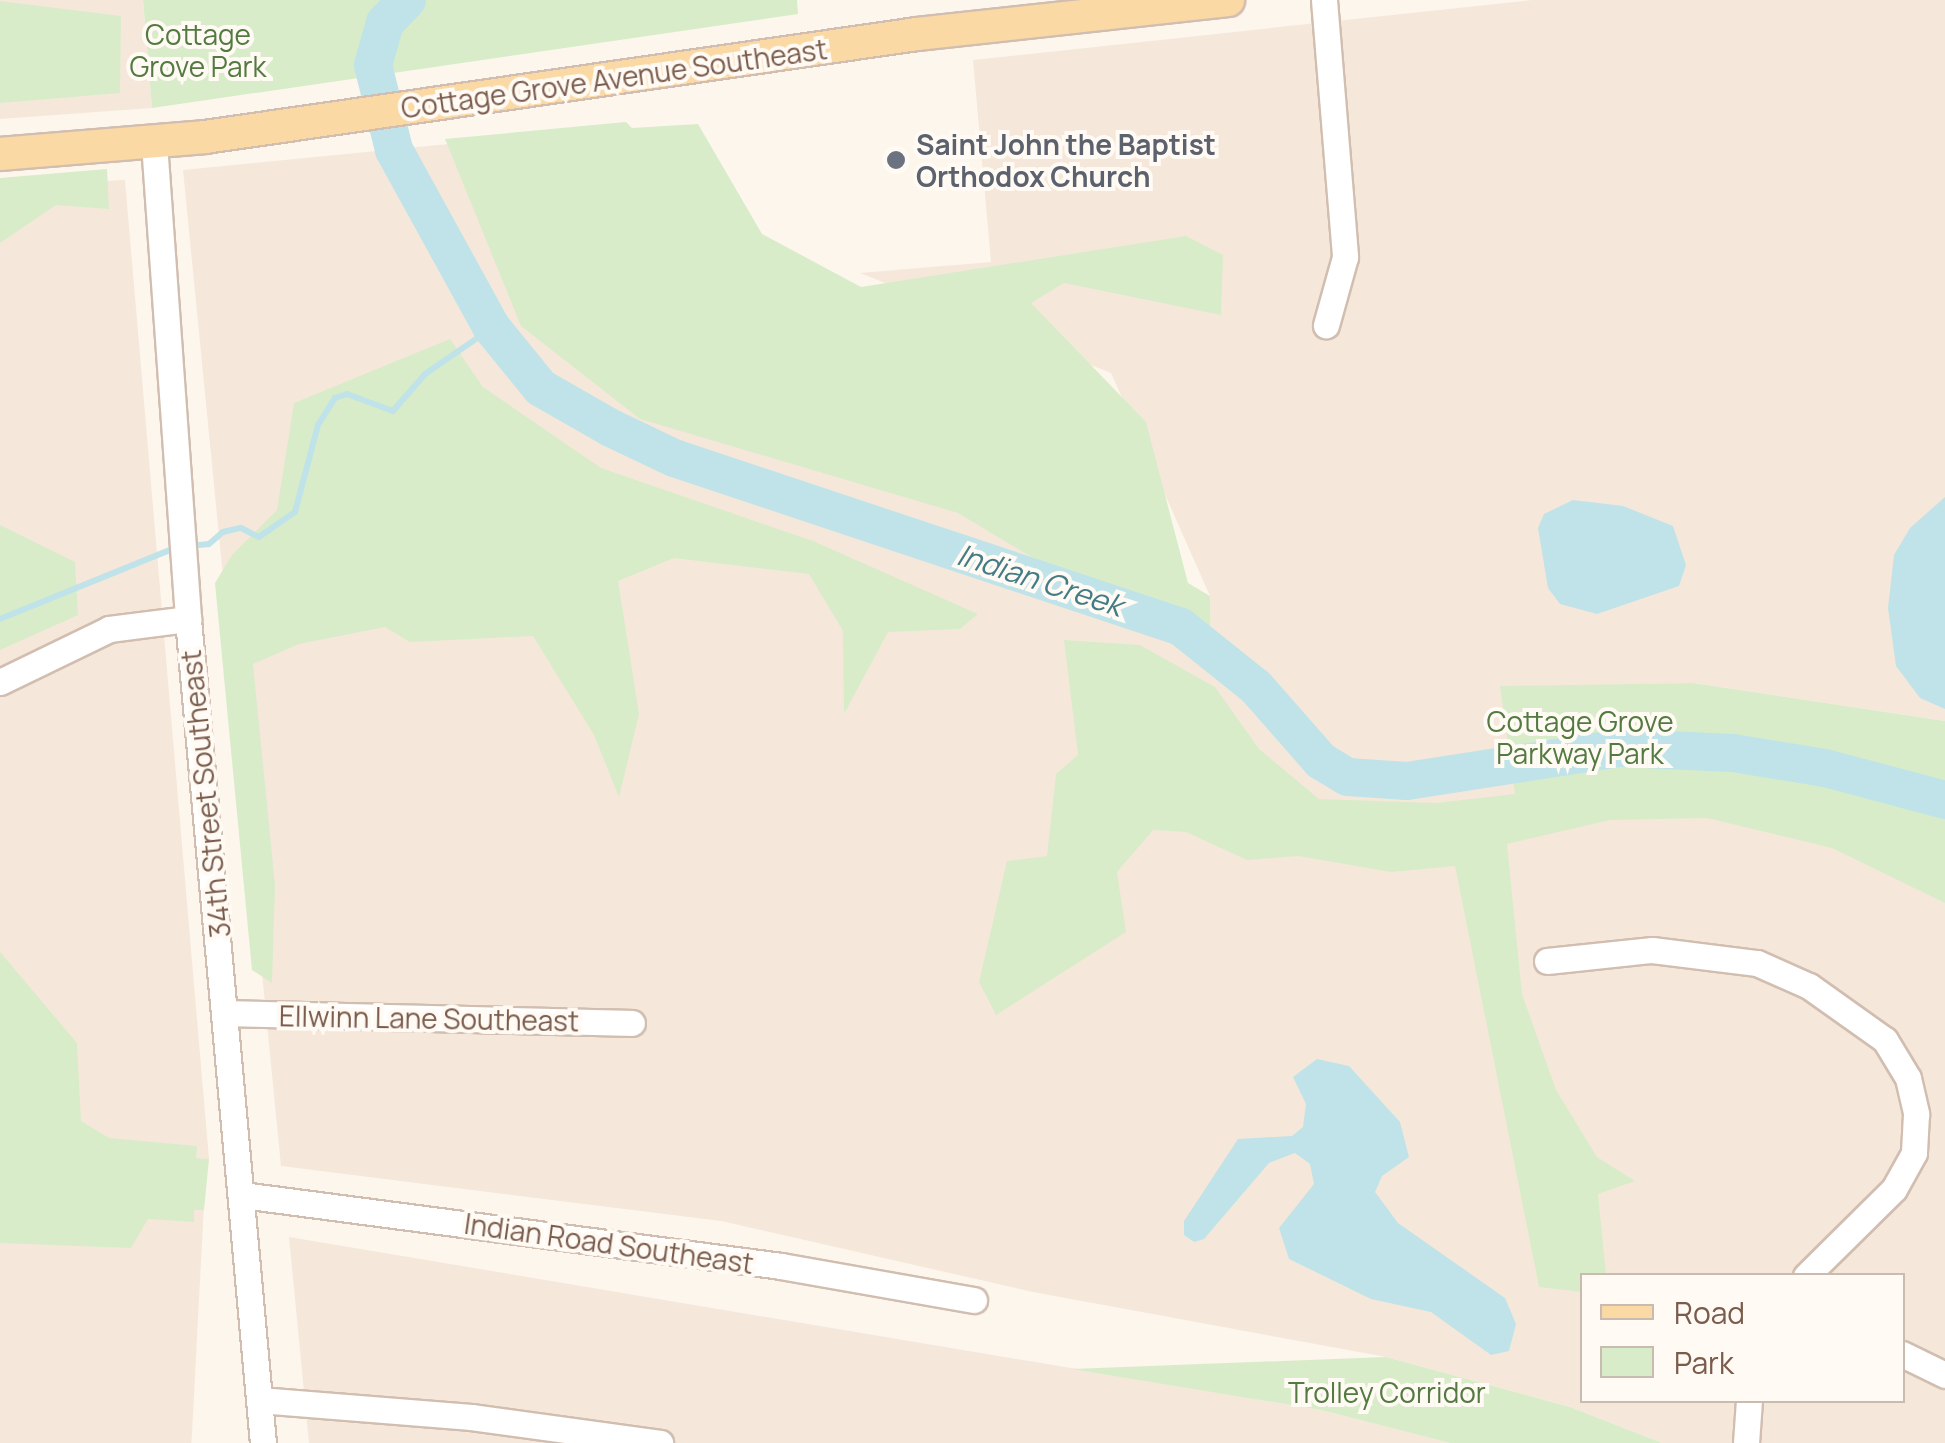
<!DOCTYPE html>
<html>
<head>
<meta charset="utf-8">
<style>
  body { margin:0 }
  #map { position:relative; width:1945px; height:1443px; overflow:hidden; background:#fdf6ec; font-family:Manrope,sans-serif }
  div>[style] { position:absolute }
  .residential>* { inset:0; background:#f5e8da; transform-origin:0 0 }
  .green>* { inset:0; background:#d8ecc9 }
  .water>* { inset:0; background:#bfe3e8 }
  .stream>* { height:6px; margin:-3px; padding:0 3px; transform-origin:3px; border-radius:3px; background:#bfe3e8 }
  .river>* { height:38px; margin:-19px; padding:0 19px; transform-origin:19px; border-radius:19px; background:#bfe3e8 }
  .roads { filter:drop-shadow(2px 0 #d1beb0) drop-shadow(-2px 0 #d1beb0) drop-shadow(0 2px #d1beb0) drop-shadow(0 -2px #d1beb0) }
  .minor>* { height:25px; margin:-12.5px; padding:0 12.5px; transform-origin:12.5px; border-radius:12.5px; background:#fff }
  .major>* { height:32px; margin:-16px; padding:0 16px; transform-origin:16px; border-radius:16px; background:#fbd9a5 }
  .dots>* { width:28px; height:28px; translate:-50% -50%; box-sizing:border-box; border:5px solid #fffaf3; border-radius:50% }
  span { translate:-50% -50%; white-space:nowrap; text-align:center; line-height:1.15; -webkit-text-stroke:8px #fffaf3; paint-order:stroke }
  .park-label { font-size:28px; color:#537a41 }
  .street-label { font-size:28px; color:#7a5c4d }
  .worship-label { font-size:28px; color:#5b616d; font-weight:700 }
  .left { translate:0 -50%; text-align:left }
  .water-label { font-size:30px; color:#437c86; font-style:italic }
  .legend { position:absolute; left:1580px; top:1273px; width:325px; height:130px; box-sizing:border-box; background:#fffaf3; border:2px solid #cabbb1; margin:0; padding:12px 18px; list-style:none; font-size:30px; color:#7a5c4d }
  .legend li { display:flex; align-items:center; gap:20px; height:50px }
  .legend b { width:50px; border:2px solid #cabbb1 }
</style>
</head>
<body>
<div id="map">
  <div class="residential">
    <div style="clip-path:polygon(0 0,143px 0,152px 108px,0 119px)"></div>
    <div style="clip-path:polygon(evenodd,1532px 0,1945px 0,1945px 721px,1693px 683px,1500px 687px,1662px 784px,1844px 804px,1945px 840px,1945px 1443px,1662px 1443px,1570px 1407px,1386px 1357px,1033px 1292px,721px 1221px,281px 1166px,183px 170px,571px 132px,1211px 664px,1210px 596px,1111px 373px,860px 273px,991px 262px,973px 60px,1532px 0,1582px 1276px,1902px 1276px,1902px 1400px,1582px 1400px,1582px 1276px)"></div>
    <div style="clip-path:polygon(125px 180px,209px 1159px,0 1148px,0 186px)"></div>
    <div style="left:0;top:1199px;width:204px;height:244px;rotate:3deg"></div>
    <div style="clip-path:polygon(289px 1237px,1321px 1410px,1450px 1443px,309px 1443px)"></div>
  </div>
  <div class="green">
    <div style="clip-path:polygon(143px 0,797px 0,798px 14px,152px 108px)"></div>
    <div style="clip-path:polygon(0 1px,121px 16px,120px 93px,0 103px)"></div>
    <div style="clip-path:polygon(626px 122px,632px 128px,698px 124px,762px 234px,861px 287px,1186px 236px,1223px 255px,1221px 315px,1064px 283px,1031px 303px,1146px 422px,1188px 583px,1210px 596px,1211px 665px,958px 513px,640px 419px,521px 326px,445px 139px)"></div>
    <div style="clip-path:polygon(107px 169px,109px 209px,56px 205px,0 243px,0 178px)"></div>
    <div style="clip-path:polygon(450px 339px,483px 387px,601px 468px,813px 541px,978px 614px,960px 629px,888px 632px,844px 714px,843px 631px,809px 574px,674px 558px,618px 581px,639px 714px,619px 797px,594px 735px,533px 636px,410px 642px,385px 627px,299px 644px,253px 664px,275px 885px,272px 983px,252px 970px,215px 583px,232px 555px,277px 510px,294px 403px)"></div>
    <div style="clip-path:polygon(0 525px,75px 562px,78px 615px,0 650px)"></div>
    <div style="clip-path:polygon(1064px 640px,1140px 645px,1215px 687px,1259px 749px,1319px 799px,1436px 803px,1515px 794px,1500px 686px,1693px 683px,1945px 721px,1945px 903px,1832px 848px,1707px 818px,1610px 820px,1507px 844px,1522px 994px,1556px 1090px,1597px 1157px,1635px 1181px,1598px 1194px,1606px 1275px,1582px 1276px,1582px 1292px,1539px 1287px,1455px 866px,1391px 872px,1298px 856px,1247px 860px,1186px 832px,1153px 830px,1117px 872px,1126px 932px,996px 1015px,979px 982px,1007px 861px,1047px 856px,1056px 774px,1078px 755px)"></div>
    <div style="clip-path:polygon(0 952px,77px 1043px,81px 1121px,109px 1138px,197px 1146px,196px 1158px,209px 1159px,204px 1210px,194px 1210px,194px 1222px,148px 1219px,131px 1248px,0 1243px)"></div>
    <div style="clip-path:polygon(1386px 1357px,1570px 1407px,1662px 1443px,1450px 1443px,1321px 1410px,1072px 1369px)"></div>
  </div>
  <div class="water">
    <div style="clip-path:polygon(1945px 497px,1945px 709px,1920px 698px,1896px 666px,1888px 608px,1894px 555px,1910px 528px)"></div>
    <div style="clip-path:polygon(1573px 500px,1623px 506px,1673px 526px,1686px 565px,1679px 586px,1597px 614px,1560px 604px,1548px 588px,1538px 528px,1544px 514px)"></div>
    <div style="clip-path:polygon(1317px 1059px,1349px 1066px,1400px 1122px,1409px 1157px,1382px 1176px,1375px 1192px,1398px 1223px,1505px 1298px,1516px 1324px,1509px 1351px,1491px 1355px,1431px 1312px,1371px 1299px,1289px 1259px,1279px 1228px,1314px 1184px,1310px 1164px,1295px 1153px,1269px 1163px,1204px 1239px,1194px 1242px,1184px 1235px,1184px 1221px,1238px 1139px,1292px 1136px,1303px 1127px,1306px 1104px,1293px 1077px)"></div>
  </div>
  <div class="stream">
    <div style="left:189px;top:546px;width:20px;rotate:-6deg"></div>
    <div style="left:209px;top:544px;width:18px;rotate:-41deg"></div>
    <div style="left:223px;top:532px;width:18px;rotate:-13deg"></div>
    <div style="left:241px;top:528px;width:20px;rotate:27deg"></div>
    <div style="left:259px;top:537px;width:44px;rotate:-34.8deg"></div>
    <div style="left:295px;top:512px;width:90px;rotate:-75.2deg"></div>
    <div style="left:318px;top:425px;width:32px;rotate:-58deg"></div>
    <div style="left:335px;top:398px;width:13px;rotate:-18deg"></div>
    <div style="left:347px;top:394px;width:49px;rotate:20.3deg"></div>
    <div style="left:393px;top:411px;width:49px;rotate:-49.1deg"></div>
    <div style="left:425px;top:374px;width:81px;rotate:-34.5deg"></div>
    <div style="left:0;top:619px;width:191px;rotate:-22.1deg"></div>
  </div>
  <div class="river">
    <div style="left:407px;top:0;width:32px;rotate:134deg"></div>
    <div style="left:385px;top:23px;width:44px;rotate:105.9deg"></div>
    <div style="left:373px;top:65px;width:88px;rotate:76.1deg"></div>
    <div style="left:394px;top:150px;width:203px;rotate:61.2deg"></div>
    <div style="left:492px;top:328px;width:77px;rotate:50.8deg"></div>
    <div style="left:541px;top:388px;width:81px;rotate:29.7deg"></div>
    <div style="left:611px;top:428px;width:70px;rotate:25.5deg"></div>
    <div style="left:674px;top:458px;width:534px;rotate:18.43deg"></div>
    <div style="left:1181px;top:627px;width:96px;rotate:38.7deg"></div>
    <div style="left:1256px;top:687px;width:98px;rotate:48.7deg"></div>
    <div style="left:1321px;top:761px;width:31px;rotate:31deg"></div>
    <div style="left:1348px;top:777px;width:59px;rotate:3.9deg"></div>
    <div style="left:1407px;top:781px;width:217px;rotate:-8.8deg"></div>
    <div style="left:1621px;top:748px;width:112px;rotate:2.6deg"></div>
    <div style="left:1733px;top:753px;width:93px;rotate:9.3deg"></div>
    <div style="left:1825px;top:768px;width:124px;rotate:14.9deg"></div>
  </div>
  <div class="roads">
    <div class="minor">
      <div style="left:1324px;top:0;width:258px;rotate:85.3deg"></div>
      <div style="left:1345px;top:257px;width:71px;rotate:105.6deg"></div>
      <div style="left:154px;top:143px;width:477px;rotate:85.9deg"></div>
      <div style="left:188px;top:619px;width:827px;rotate:84.8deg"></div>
      <div style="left:0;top:682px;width:121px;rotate:-25.9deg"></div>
      <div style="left:109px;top:629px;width:80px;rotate:-7.2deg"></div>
      <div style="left:1547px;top:961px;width:106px;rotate:-6deg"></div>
      <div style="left:1652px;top:950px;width:106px;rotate:7.1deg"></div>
      <div style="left:1757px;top:963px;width:57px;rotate:23.9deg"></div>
      <div style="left:1809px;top:986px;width:93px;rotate:35.4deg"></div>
      <div style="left:1885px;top:1040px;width:44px;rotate:58.8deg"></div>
      <div style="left:1908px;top:1078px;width:37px;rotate:77deg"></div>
      <div style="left:1916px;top:1114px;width:39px;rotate:93deg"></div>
      <div style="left:1914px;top:1153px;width:41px;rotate:119.1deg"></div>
      <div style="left:1894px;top:1189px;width:124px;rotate:135.3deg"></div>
      <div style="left:226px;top:1013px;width:406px;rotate:1.4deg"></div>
      <div style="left:242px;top:1195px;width:544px;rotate:7.5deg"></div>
      <div style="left:781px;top:1266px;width:196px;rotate:10deg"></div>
      <div style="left:1902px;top:1354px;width:48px;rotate:26deg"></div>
      <div style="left:259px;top:1400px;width:213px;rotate:4.6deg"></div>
      <div style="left:471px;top:1417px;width:191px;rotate:7.8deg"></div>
      <div style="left:1746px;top:1443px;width:43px;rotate:-86deg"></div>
    </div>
    <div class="major">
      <div style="left:0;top:154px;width:206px;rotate:-4.7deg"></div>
      <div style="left:205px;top:137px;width:719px;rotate:-8.23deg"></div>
      <div style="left:917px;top:34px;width:313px;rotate:-6.2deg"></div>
    </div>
  </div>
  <div class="dots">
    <div style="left:896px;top:160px;background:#6b7280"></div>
  </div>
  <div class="park-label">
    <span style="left:198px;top:50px">Cottage<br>Grove Park</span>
    <span style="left:1580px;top:737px">Cottage Grove<br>Parkway Park</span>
    <span style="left:1387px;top:1392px">Trolley Corridor</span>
  </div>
  <div class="street-label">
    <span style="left:614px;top:78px;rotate:-8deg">Cottage Grove Avenue Southeast</span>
    <span style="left:205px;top:794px;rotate:-96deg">34th Street Southeast</span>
    <span style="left:429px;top:1018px;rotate:1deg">Ellwinn Lane Southeast</span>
    <span style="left:609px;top:1243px;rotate:8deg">Indian Road Southeast</span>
  </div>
  <div class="worship-label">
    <span class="left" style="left:916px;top:160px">Saint John the Baptist<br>Orthodox Church</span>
  </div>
  <div class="water-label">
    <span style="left:1040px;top:580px;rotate:18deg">Indian Creek</span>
  </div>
  <ul class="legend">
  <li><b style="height:12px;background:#fbd9a5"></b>Road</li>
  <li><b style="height:28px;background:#d8ecc9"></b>Park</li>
  </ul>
</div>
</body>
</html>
